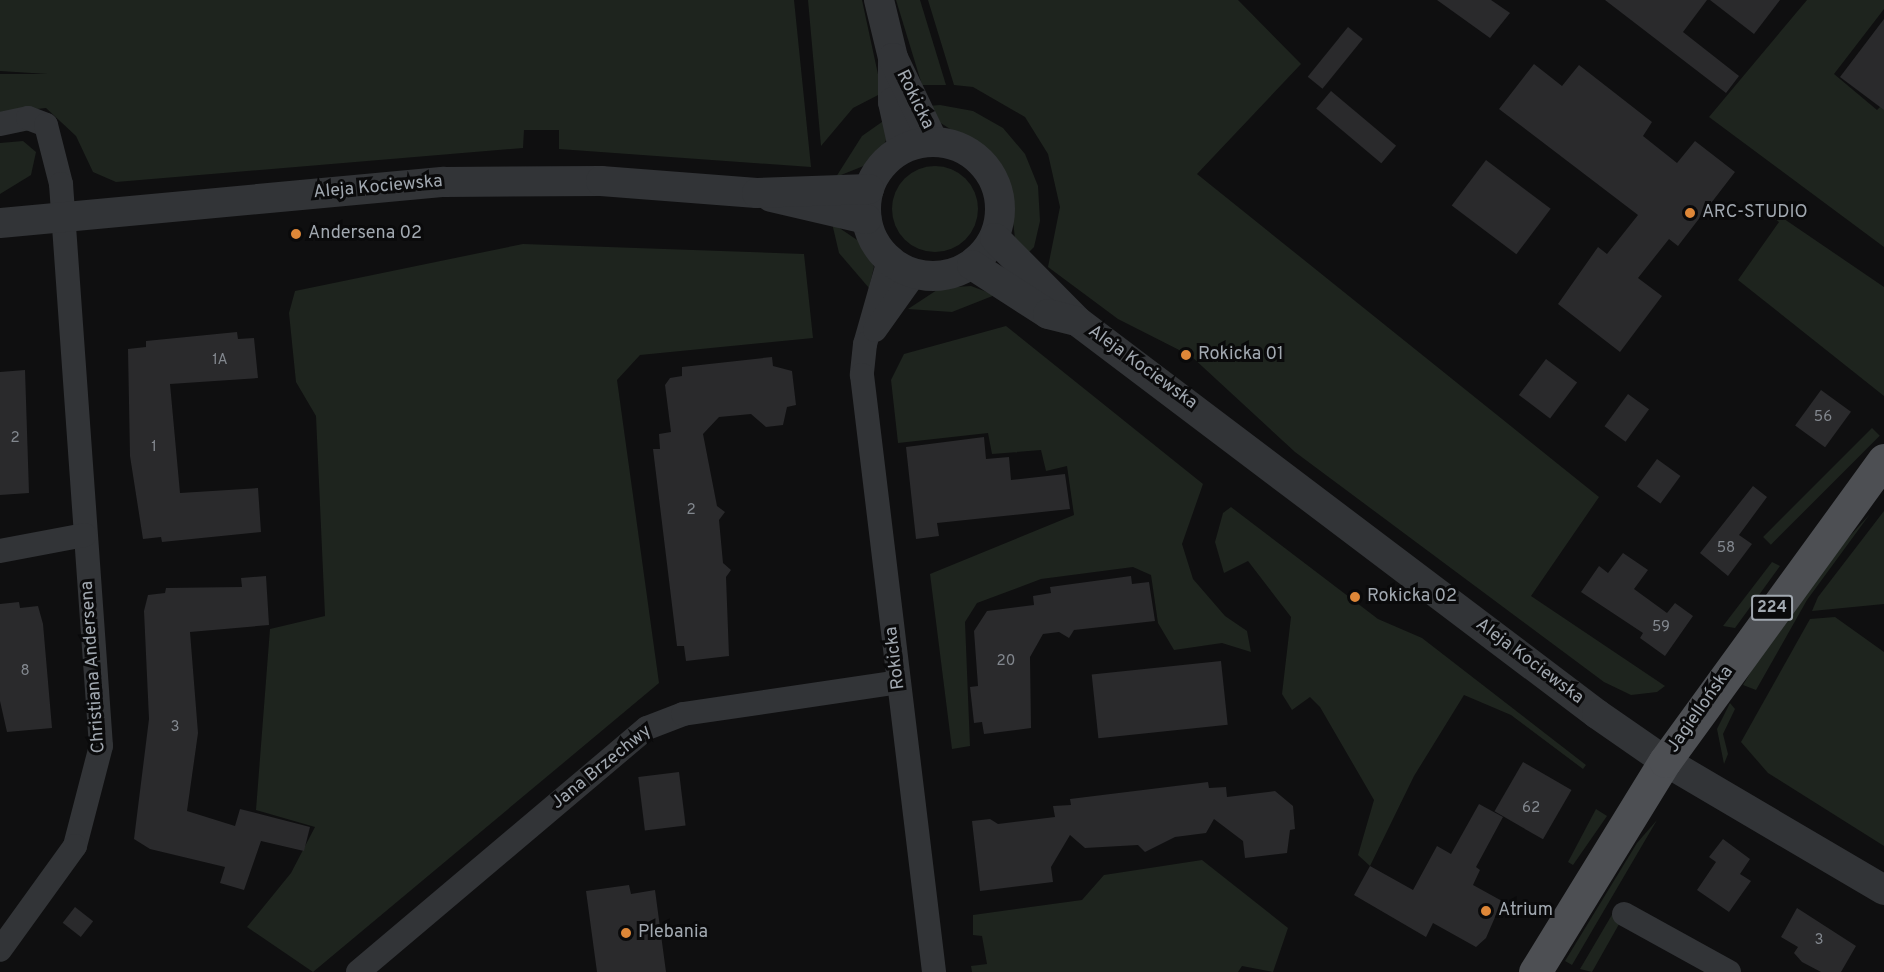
<!DOCTYPE html>
<html>
<head>
<meta charset="utf-8">
<style>
  body { margin:0 }
  #map { position:relative; width:1884px; height:972px; overflow:hidden; background:#0f0f10; font-family:Overpass,sans-serif }
  div>[style] { position:absolute }
  .green>* { inset:0; background:#1e241e; transform-origin:0 0 }
  .round { border-radius:50% }
  .building>* { inset:0; background:#2a2a2c; transform-origin:0 0 }
  .minor>* { height:24px; margin:-12px; padding:0 12px; transform-origin:12px; border-radius:12px; background:#323437 }
  .tertiary>* { height:30px; margin:-15px; padding:0 15px; transform-origin:15px; border-radius:15px; background:#323437 }
  .tertiary>.ring { margin:-15px; padding:0; box-sizing:content-box; background:none; border:30px solid #323437; border-radius:50% }
  .primary>* { height:33px; margin:-16.5px; padding:0 16.5px; transform-origin:16.5px; border-radius:16.5px; background:#4d4f53 }
  .dots>* { width:16px; height:16px; translate:-50% -50%; box-sizing:border-box; border:3px solid #0a0a0b; border-radius:50% }
  span { translate:-50% -50%; white-space:nowrap; text-align:center; line-height:1.15; -webkit-text-stroke:6px #0a0a0b; paint-order:stroke }
  .number-label { font-size:15px; color:#83888f }
  .number-label span { -webkit-text-stroke-width:0 }
  .shield-label span { padding:2px 4px; background:#0a0a0b; border:2px solid; border-radius:4px; -webkit-text-stroke-width:0 }
  .shield-label { font-size:16px; color:#a1a8b0; font-weight:700 }
  .street-label { font-size:18px; color:#a1a8b0 }
  .poi-label { font-size:18px; color:#a1a8b0 }
  .left { translate:0 -50%; text-align:left }
</style>
</head>
<body>
<div id="map">
  <div class="green">
    <div style="clip-path:polygon(0 0,794px 0,811px 167px,559px 149px,559px 130px,524px 130px,523px 148px,116px 182px,93px 172px,76px 136px,46px 108px,0 113px,0 74px,48px 74px,0 71px)"></div>
    <div style="clip-path:polygon(808px 0,862px 0,882px 93px,853px 108px,821px 146px)"></div>
    <div style="clip-path:polygon(896px 0,920px 0,946px 85px,922px 85px)"></div>
    <div style="clip-path:polygon(928px 0,1238px 0,1301px 64px,1197px 174px,1599px 497px,1531px 596px,1665px 686px,1657px 692px,1631px 695px,1604px 682px,1295px 452px,1191px 356px,1118px 319px,1048px 267px,1060px 207px,1048px 154px,1025px 117px,973px 87px,954px 85px)"></div>
    <div style="clip-path:polygon(1807px 0,1884px 0,1884px 9px,1834px 74px,1877px 110px,1884px 103px,1884px 247px,1709px 117px)"></div>
    <div style="clip-path:polygon(940px 105px,973px 111px,1003px 128px,1025px 154px,1038px 186px,1040px 221px,1034px 247px,1025px 256px,1015px 239px,1009px 182px,980px 148px,936px 120px,928px 106px)"></div>
    <div style="clip-path:polygon(889px 117px,889px 134px,876px 161px,836px 177px,862px 136px)"></div>
    <div style="clip-path:polygon(23px 141px,36px 152px,31px 175px,0 194px,0 143px)"></div>
    <div class="round" style="left:892px;top:166px;width:86px;height:86px"></div>
    <div style="clip-path:polygon(1771px 210px,1884px 287px,1884px 396px,1738px 280px,1779px 222px,1766px 212px)"></div>
    <div style="clip-path:polygon(832px 223px,866px 246px,874px 267px,869px 288px,839px 253px)"></div>
    <div style="clip-path:polygon(523px 244px,804px 254px,813px 338px,640px 355px,617px 380px,659px 683px,313px 972px,247px 927px,291px 873px,315px 827px,256px 810px,270px 629px,325px 616px,316px 416px,296px 382px,289px 313px,295px 291px)"></div>
    <div style="clip-path:polygon(971px 286px,995px 295px,952px 312px,908px 309px,940px 288px)"></div>
    <div style="clip-path:polygon(1006px 326px,1203px 484px,1182px 544px,1193px 579px,1225px 616px,1247px 631px,1251px 652px,1222px 643px,1174px 650px,1158px 623px,1151px 575px,1133px 567px,1041px 579px,977px 603px,965px 622px,970px 746px,952px 749px,930px 574px,1074px 515px,1067px 466px,1046px 471px,1041px 450px,992px 454px,988px 433px,898px 443px,891px 380px,904px 354px)"></div>
    <div style="left:1872px;top:428px;width:11px;height:154px;rotate:45deg"></div>
    <div style="clip-path:polygon(1231px 507px,1378px 619px,1422px 638px,1586px 765px,1583px 769px,1511px 715px,1464px 695px,1414px 776px,1370px 866px,1358px 855px,1374px 800px,1320px 707px,1310px 697px,1292px 710px,1282px 694px,1291px 617px,1248px 561px,1224px 573px,1215px 542px,1223px 513px)"></div>
    <div style="clip-path:polygon(1884px 511px,1884px 604px,1812px 611px,1818px 597px)"></div>
    <div style="clip-path:polygon(1870px 514px,1807px 600px,1756px 690px,1743px 685px,1798px 593px)"></div>
    <div style="clip-path:polygon(1772px 562px,1780px 566px,1735px 628px,1723px 626px)"></div>
    <div style="clip-path:polygon(1835px 617px,1884px 652px,1884px 846px,1768px 773px,1741px 742px,1810px 619px)"></div>
    <div style="clip-path:polygon(1730px 703px,1735px 709px,1723px 734px,1728px 754px,1724px 764px,1717px 729px)"></div>
    <div style="clip-path:polygon(1596px 809px,1607px 816px,1573px 865px,1568px 862px)"></div>
    <div style="clip-path:polygon(1657px 820px,1572px 965px,1565px 961px,1637px 843px)"></div>
    <div style="clip-path:polygon(1202px 860px,1288px 928px,1273px 972px,1242px 966px,1238px 972px,972px 972px,971px 966px,987px 964px,982px 936px,973px 935px,973px 915px,1082px 900px,1104px 875px)"></div>
    <div style="clip-path:polygon(1613px 913px,1623px 917px,1592px 972px,1580px 969px)"></div>
  </div>
  <div class="building">
    <div style="clip-path:polygon(1437px 0,1491px 0,1510px 13px,1490px 38px)"></div>
    <div style="clip-path:polygon(1605px 0,1707px 0,1683px 32px,1739px 76px,1726px 93px)"></div>
    <div style="clip-path:polygon(1710px 0,1780px 0,1754px 34px)"></div>
    <div style="clip-path:polygon(1884px 19px,1884px 110px,1840px 77px)"></div>
    <div style="left:1348px;top:27px;width:19px;height:64px;rotate:39deg"></div>
    <div style="clip-path:polygon(1534px 64px,1562px 86px,1579px 65px,1652px 122px,1643px 136px,1677px 163px,1695px 141px,1735px 172px,1678px 246px,1669px 239px,1638px 278px,1662px 296px,1620px 352px,1558px 304px,1598px 247px,1607px 254px,1638px 215px,1499px 109px)"></div>
    <div style="left:1331px;top:91px;width:85px;height:23px;rotate:40deg"></div>
    <div style="left:1486px;top:160px;width:81px;height:57px;rotate:37deg"></div>
    <div style="clip-path:polygon(237px 332px,238px 339px,254px 338px,258px 378px,170px 384px,180px 493px,258px 488px,261px 532px,162px 542px,161px 537px,143px 539px,130px 456px,128px 349px,146px 347px,146px 341px)"></div>
    <div style="clip-path:polygon(772px 357px,773px 366px,792px 371px,796px 405px,787px 407px,783px 425px,766px 427px,751px 414px,719px 417px,703px 434px,717px 506px,725px 512px,719px 520px,723px 563px,731px 570px,726px 577px,729px 656px,686px 661px,684px 646px,677px 646px,653px 449px,660px 449px,659px 434px,671px 432px,665px 385px,670px 378px,682px 376px,682px 367px)"></div>
    <div style="left:1546px;top:359px;width:39px;height:45px;rotate:37deg"></div>
    <div style="clip-path:polygon(25px 370px,29px 493px,0 495px,0 372px)"></div>
    <div style="left:1821px;top:390px;width:37px;height:44px;rotate:36deg"></div>
    <div style="left:1628px;top:394px;width:26px;height:40px;rotate:36deg"></div>
    <div style="clip-path:polygon(984px 437px,986px 459px,1009px 457px,1011px 480px,1065px 474px,1070px 509px,937px 523px,939px 536px,916px 539px,906px 447px)"></div>
    <div style="left:1657px;top:459px;width:29px;height:34px;rotate:36deg"></div>
    <div style="clip-path:polygon(1753px 486px,1767px 497px,1739px 535px,1752px 544px,1728px 576px,1700px 553px)"></div>
    <div style="clip-path:polygon(1623px 553px,1648px 570px,1634px 589px,1667px 613px,1675px 603px,1693px 616px,1665px 656px,1640px 638px,1643px 633px,1581px 592px,1599px 566px,1608px 573px)"></div>
    <div style="clip-path:polygon(266px 576px,269px 625px,190px 632px,198px 733px,187px 811px,235px 826px,240px 809px,310px 827px,304px 851px,261px 841px,244px 890px,220px 883px,225px 867px,150px 849px,134px 839px,149px 719px,144px 611px,148px 595px,165px 593px,166px 588px,242px 587px,241px 578px)"></div>
    <div style="clip-path:polygon(1131px 576px,1132px 584px,1149px 582px,1155px 621px,1074px 630px,1069px 638px,1059px 632px,1043px 634px,1030px 657px,1031px 728px,984px 734px,982px 722px,974px 723px,970px 687px,978px 686px,974px 631px,987px 611px,1034px 605px,1033px 596px,1051px 593px,1050px 587px)"></div>
    <div style="clip-path:polygon(19px 602px,20px 608px,38px 606px,43px 624px,52px 728px,7px 732px,0 701px,0 604px)"></div>
    <div style="left:1221px;top:661px;width:64px;height:130px;rotate:84deg"></div>
    <div style="left:1523px;top:762px;width:56px;height:57px;rotate:30deg"></div>
    <div style="left:679px;top:772px;width:54px;height:41px;rotate:83deg"></div>
    <div style="clip-path:polygon(1208px 782px,1209px 788px,1226px 787px,1227px 797px,1275px 791px,1293px 806px,1295px 829px,1290px 830px,1287px 853px,1245px 858px,1243px 841px,1214px 819px,1206px 833px,1175px 837px,1145px 852px,1138px 845px,1085px 848px,1070px 835px,1051px 867px,1053px 882px,980px 891px,972px 821px,990px 819px,998px 824px,1055px 817px,1053px 806px,1071px 805px,1070px 799px)"></div>
    <div style="clip-path:polygon(1479px 804px,1503px 817px,1476px 867px,1480px 870px,1473px 885px,1502px 901px,1486px 938px,1476px 947px,1433px 923px,1426px 937px,1354px 895px,1370px 866px,1413px 890px,1437px 846px,1451px 854px)"></div>
    <div style="clip-path:polygon(1723px 839px,1750px 859px,1740px 874px,1751px 881px,1729px 912px,1697px 890px,1716px 862px,1709px 857px)"></div>
    <div style="clip-path:polygon(629px 885px,631px 894px,655px 890px,666px 972px,597px 972px,586px 891px)"></div>
    <div style="left:75px;top:907px;width:23px;height:20px;rotate:38deg"></div>
    <div style="clip-path:polygon(1797px 908px,1856px 946px,1841px 972px,1821px 972px,1802px 962px,1794px 953px,1798px 947px,1781px 937px)"></div>
  </div>
  <div class="minor">
    <div style="left:0;top:124px;width:29px;rotate:-12deg"></div>
    <div style="left:28px;top:118px;width:19px;rotate:21deg"></div>
    <div style="left:46px;top:125px;width:61px;rotate:75.7deg"></div>
    <div style="left:61px;top:184px;width:563px;rotate:85.93deg"></div>
    <div style="left:101px;top:746px;width:103px;rotate:104.6deg"></div>
    <div style="left:75px;top:846px;width:128px;rotate:125.8deg"></div>
    <div style="left:889px;top:260px;width:87px;rotate:105.9deg"></div>
    <div style="left:865px;top:344px;width:31px;rotate:96deg"></div>
    <div style="left:862px;top:375px;width:601px;rotate:83.12deg"></div>
    <div style="left:875px;top:330px;width:69px;rotate:-54.5deg"></div>
    <div style="left:0;top:551px;width:86px;rotate:-10.7deg"></div>
    <div style="left:1624px;top:914px;width:120px;rotate:28.9deg"></div>
    <div style="left:358px;top:972px;width:378px;rotate:-40.2deg"></div>
    <div style="left:647px;top:728px;width:39px;rotate:-21deg"></div>
    <div style="left:683px;top:714px;width:218px;rotate:-8.4deg"></div>
  </div>
  <div class="tertiary">
    <div style="left:879px;top:0;width:60px;rotate:76.4deg"></div>
    <div style="left:893px;top:58px;width:44px;rotate:90deg"></div>
    <div style="left:893px;top:102px;width:47px;rotate:77.7deg"></div>
    <div style="left:893px;top:58px;width:92px;rotate:64.3deg"></div>
    <div class="ring" style="left:866px;top:142px;width:104px;height:104px"></div>
    <div style="left:771px;top:197px;width:98px;rotate:13deg"></div>
    <div style="left:0;top:223px;width:446px;rotate:-5.3deg"></div>
    <div style="left:444px;top:182px;width:157px;rotate:-0.4deg"></div>
    <div style="left:601px;top:181px;width:156px;rotate:4.4deg"></div>
    <div style="left:757px;top:193px;width:112px;rotate:-2deg"></div>
    <div style="left:995px;top:238px;width:117px;rotate:45.3deg"></div>
    <div style="left:1077px;top:321px;width:652px;rotate:37.08deg"></div>
    <div style="left:1597px;top:714px;width:83px;rotate:34.7deg"></div>
    <div style="left:1665px;top:761px;width:254px;rotate:30.5deg"></div>
    <div style="left:972px;top:265px;width:90px;rotate:32.8deg"></div>
    <div style="left:1048px;top:314px;width:30px;rotate:14deg"></div>
  </div>
  <div class="primary">
    <div style="left:1535px;top:972px;width:248px;rotate:-58.4deg"></div>
    <div style="left:1665px;top:761px;width:372px;rotate:-54deg"></div>
  </div>
  <div class="dots">
    <div style="left:1690px;top:213px;background:#de8738"></div>
    <div style="left:296px;top:234px;background:#de8738"></div>
    <div style="left:1186px;top:355px;background:#de8738"></div>
    <div style="left:1355px;top:597px;background:#de8738"></div>
    <div style="left:1486px;top:911px;background:#de8738"></div>
    <div style="left:626px;top:933px;background:#de8738"></div>
  </div>
  <div class="number-label">
    <span style="left:220px;top:361px">1A</span>
    <span style="left:1823px;top:418px">56</span>
    <span style="left:15px;top:439px">2</span>
    <span style="left:154px;top:448px">1</span>
    <span style="left:691px;top:511px">2</span>
    <span style="left:1726px;top:549px">58</span>
    <span style="left:1661px;top:628px">59</span>
    <span style="left:1006px;top:662px">20</span>
    <span style="left:25px;top:672px">8</span>
    <span style="left:175px;top:728px">3</span>
    <span style="left:1531px;top:809px">62</span>
    <span style="left:1819px;top:941px">3</span>
  </div>
  <div class="shield-label">
    <span style="left:1772px;top:608px">224</span>
  </div>
  <div class="street-label">
    <span style="left:914px;top:100px;rotate:64deg">Rokicka</span>
    <span style="left:378px;top:188px;rotate:-5deg">Aleja Kociewska</span>
    <span style="left:1142px;top:368px;rotate:36deg">Aleja Kociewska</span>
    <span style="left:896px;top:658px;rotate:-97deg">Rokicka</span>
    <span style="left:1529px;top:662px;rotate:37deg">Aleja Kociewska</span>
    <span style="left:94px;top:667px;rotate:-94deg">Christiana Andersena</span>
    <span style="left:1701px;top:710px;rotate:-55deg">Jagiellońska</span>
    <span style="left:602px;top:768px;rotate:-39deg">Jana Brzechwy</span>
  </div>
  <div class="poi-label">
    <span class="left" style="left:1702px;top:213px">ARC-STUDIO</span>
    <span class="left" style="left:308px;top:234px">Andersena 02</span>
    <span class="left" style="left:1198px;top:355px">Rokicka 01</span>
    <span class="left" style="left:1367px;top:597px">Rokicka 02</span>
    <span class="left" style="left:1498px;top:911px">Atrium</span>
    <span class="left" style="left:638px;top:933px">Plebania</span>
  </div>
</div>
</body>
</html>
